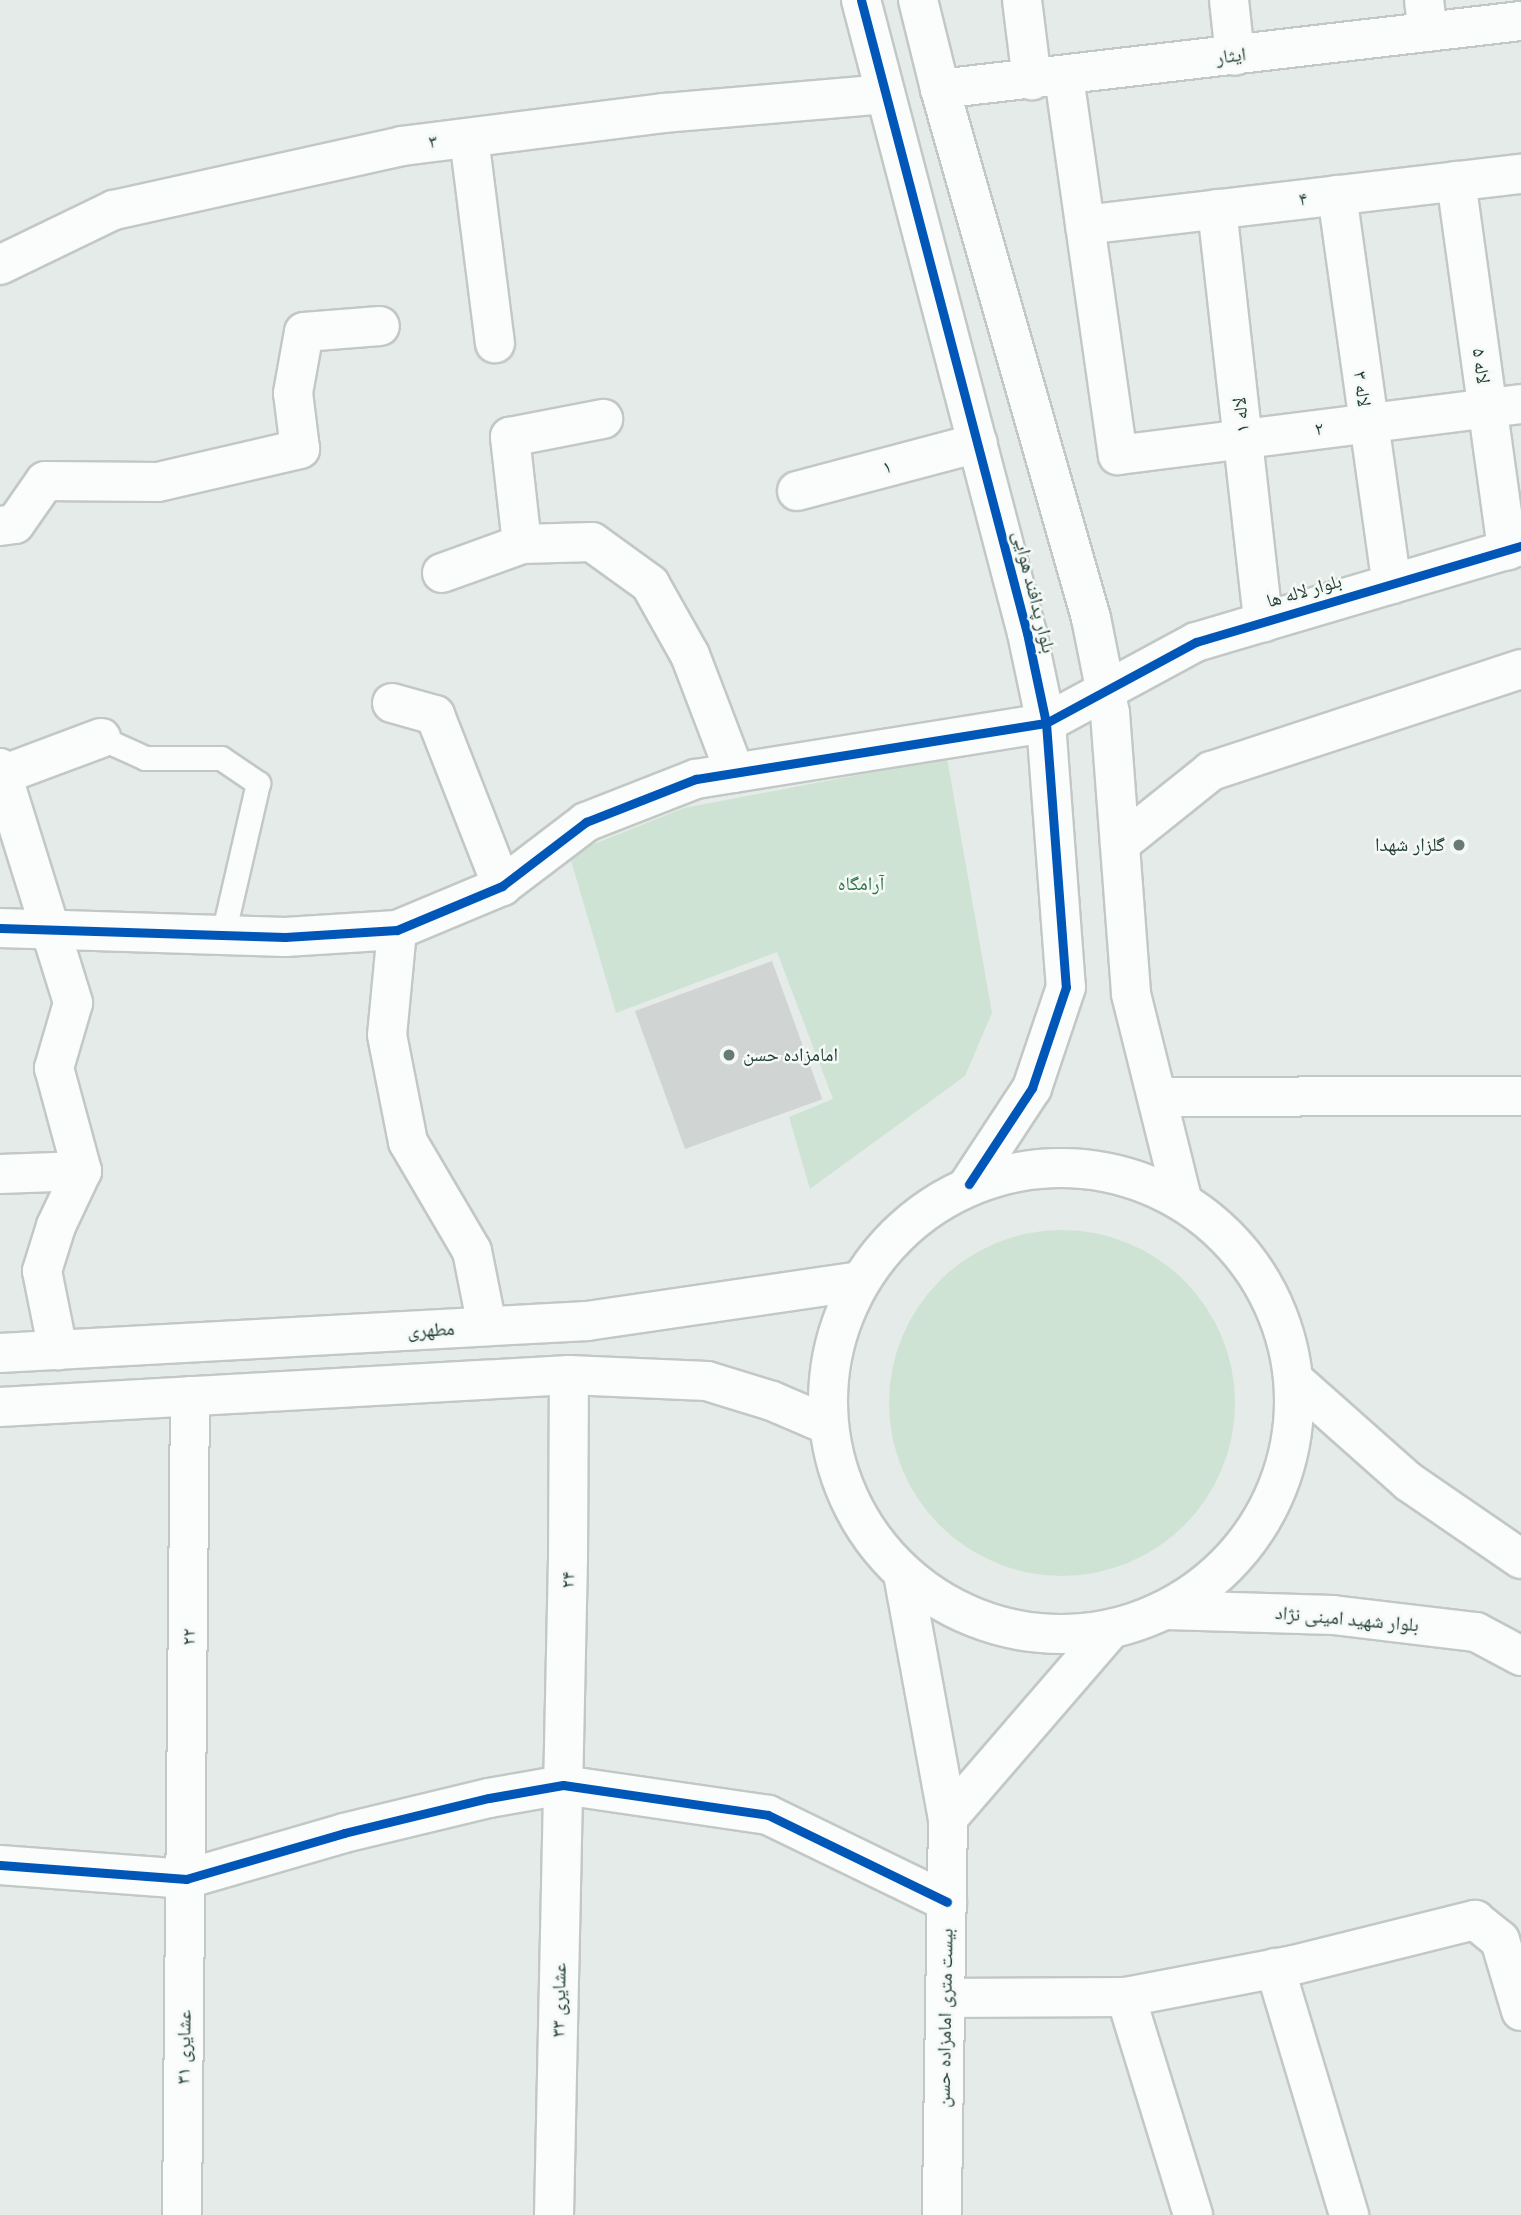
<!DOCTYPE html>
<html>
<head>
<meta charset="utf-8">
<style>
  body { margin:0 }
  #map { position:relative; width:1521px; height:2215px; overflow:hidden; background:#e5ebe8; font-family:Figtree,"Noto Naskh Arabic",sans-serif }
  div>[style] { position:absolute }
  .green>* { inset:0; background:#cfe3d4 }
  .round { border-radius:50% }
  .building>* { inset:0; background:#d0d4d2; transform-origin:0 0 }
  .roads { filter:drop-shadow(2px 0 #c2c8c5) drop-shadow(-2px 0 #c2c8c5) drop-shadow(0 2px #c2c8c5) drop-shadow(0 -2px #c2c8c5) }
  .lane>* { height:23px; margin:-11.5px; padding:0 11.5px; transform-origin:11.5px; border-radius:11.5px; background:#fbfcfc }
  .street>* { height:38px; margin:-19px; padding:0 19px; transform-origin:19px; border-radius:19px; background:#fbfcfc }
  .secondary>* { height:38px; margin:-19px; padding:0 19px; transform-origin:19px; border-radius:19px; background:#fbfcfc }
  .secondary>.ring { margin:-19px; padding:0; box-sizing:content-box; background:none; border:38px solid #fbfcfc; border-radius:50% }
  .cycleway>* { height:9px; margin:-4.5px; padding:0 4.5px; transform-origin:4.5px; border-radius:4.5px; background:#0057b8 }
  .dots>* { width:19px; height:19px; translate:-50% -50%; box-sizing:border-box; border:4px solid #f4f9f6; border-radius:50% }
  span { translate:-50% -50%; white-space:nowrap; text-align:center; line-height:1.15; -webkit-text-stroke:5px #f4f9f6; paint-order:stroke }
  .street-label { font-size:19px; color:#233e35 }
  .poi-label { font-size:19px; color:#233e35 }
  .right { translate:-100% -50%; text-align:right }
  .left { translate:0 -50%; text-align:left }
  .park-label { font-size:19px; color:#2e7446 }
</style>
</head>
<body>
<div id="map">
  <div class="green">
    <div style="clip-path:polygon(947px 758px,992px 1013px,965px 1076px,810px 1189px,789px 1117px,833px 1099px,777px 952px,616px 1013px,569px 854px,684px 808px)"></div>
    <div class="round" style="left:889px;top:1230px;width:346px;height:346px"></div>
  </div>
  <div class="building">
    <div style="left:772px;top:961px;width:147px;height:146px;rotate:70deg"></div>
  </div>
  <div class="roads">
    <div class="lane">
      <div style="left:101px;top:738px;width:48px;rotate:24.4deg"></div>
      <div style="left:145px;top:758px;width:76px"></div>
      <div style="left:221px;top:758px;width:45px;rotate:34deg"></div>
      <div style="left:258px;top:783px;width:156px;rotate:103deg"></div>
    </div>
    <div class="street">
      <div style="left:1022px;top:0;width:81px;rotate:82.9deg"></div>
      <div style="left:1229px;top:0;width:56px;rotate:83.9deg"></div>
      <div style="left:1424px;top:0;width:32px;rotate:83deg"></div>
      <div style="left:1064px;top:77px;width:382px;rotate:81.9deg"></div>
      <div style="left:1118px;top:455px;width:406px;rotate:-7.2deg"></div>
      <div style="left:940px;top:89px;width:585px;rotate:-6.68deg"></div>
      <div style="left:469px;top:138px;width:207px;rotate:82.8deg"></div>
      <div style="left:1456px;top:181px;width:373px;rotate:82.1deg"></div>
      <div style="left:1337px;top:195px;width:393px;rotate:82deg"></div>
      <div style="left:1217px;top:209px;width:416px;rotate:83.6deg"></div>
      <div style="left:1085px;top:225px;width:439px;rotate:-6.7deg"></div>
      <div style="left:0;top:265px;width:127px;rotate:-25.8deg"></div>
      <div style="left:114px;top:210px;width:295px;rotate:-12.5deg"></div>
      <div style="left:402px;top:146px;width:264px;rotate:-7.2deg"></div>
      <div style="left:664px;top:113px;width:221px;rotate:-4.9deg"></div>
      <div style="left:797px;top:491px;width:187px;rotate:-14.9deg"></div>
      <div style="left:0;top:526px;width:15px;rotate:-8deg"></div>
      <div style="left:15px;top:524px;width:52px;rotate:-55.1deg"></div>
      <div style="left:45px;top:481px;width:113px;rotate:0.5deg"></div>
      <div style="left:158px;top:482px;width:146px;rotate:-13.1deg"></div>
      <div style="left:300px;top:449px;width:56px;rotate:-97.1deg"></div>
      <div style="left:293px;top:393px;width:62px;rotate:-79.8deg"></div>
      <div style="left:304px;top:332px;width:76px;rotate:-4.5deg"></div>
      <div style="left:522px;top:544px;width:108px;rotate:-96.4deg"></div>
      <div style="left:510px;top:437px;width:95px;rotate:-11deg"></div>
      <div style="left:442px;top:573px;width:85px;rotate:-19.9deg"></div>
      <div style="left:522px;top:544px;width:70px;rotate:-1.6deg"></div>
      <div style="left:592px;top:542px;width:72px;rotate:35.9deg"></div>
      <div style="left:650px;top:584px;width:81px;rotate:60.6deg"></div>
      <div style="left:690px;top:655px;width:126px;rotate:69.1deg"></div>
      <div style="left:392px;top:703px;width:45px;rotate:15.6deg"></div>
      <div style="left:435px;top:715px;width:184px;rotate:68.6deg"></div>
      <div style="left:0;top:768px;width:246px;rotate:72.7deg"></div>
      <div style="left:73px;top:1003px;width:68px;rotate:106.3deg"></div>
      <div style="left:54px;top:1068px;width:107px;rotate:74.8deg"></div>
      <div style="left:82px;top:1171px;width:61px;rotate:115.3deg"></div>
      <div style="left:56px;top:1226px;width:47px;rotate:107.3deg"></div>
      <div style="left:42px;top:1271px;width:81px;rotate:78.6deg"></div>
      <div style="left:2px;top:775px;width:106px;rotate:-20.5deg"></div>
      <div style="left:0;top:928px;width:285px;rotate:1.8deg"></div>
      <div style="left:285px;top:937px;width:112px;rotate:-3.6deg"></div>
      <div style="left:397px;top:930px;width:114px;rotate:-22.7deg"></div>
      <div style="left:502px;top:886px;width:106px;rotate:-37.3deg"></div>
      <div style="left:586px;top:822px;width:118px;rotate:-21.4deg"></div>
      <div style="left:696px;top:779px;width:354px;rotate:-9.1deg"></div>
      <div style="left:397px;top:930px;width:105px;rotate:95.4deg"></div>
      <div style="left:387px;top:1035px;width:109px;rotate:78.9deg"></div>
      <div style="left:408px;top:1142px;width:126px;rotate:59.6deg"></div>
      <div style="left:472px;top:1251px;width:76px;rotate:78.7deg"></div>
      <div style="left:1158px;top:1097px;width:363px;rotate:-0.2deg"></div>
      <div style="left:0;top:1174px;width:82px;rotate:-2.1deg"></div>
      <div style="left:0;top:1865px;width:187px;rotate:4.3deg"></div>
      <div style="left:186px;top:1879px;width:165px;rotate:-16.2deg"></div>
      <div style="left:344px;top:1833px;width:149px;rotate:-13.6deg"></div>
      <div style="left:489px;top:1798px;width:75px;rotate:-10deg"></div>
      <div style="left:563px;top:1785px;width:207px;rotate:8.3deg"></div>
      <div style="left:768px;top:1815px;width:199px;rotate:25.9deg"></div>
      <div style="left:1275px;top:1968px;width:258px;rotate:73.3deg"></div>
      <div style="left:1126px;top:1997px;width:228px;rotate:72.9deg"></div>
      <div style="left:945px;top:1998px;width:181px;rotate:-0.3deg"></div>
      <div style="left:1126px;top:1997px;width:171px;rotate:-10.8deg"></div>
      <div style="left:1294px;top:1965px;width:187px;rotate:-14deg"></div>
      <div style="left:1475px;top:1920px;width:32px;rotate:39deg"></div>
      <div style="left:1500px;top:1940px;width:74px;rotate:73.5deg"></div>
      <div style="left:182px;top:2215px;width:819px;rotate:-89.44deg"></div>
      <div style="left:554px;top:2215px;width:655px;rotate:-88.78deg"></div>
      <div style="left:568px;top:1560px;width:185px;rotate:-89.7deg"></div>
    </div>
    <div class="secondary">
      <div style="left:861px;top:0;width:654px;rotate:75.31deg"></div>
      <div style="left:1027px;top:633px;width:92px;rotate:78.1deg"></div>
      <div style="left:1046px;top:723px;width:265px;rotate:85.7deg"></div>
      <div style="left:1066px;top:987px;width:107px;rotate:108.6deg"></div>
      <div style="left:1032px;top:1088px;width:115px;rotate:123.3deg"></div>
      <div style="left:918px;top:0;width:92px;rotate:76.1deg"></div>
      <div style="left:940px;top:89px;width:550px;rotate:74.07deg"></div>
      <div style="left:1091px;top:618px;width:97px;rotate:78.7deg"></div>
      <div style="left:1110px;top:713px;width:282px;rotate:85.7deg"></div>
      <div style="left:1131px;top:994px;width:211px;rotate:76deg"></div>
      <div style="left:1046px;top:723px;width:170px;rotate:-28.4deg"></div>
      <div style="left:1196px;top:642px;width:339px;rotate:-16.5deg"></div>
      <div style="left:1120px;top:844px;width:117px;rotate:-38.7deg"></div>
      <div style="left:1211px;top:771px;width:326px;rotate:-18.2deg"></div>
      <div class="ring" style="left:828px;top:1168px;width:428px;height:428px"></div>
      <div style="left:0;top:1353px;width:588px;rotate:-3.12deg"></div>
      <div style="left:587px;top:1321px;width:276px;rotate:-8.3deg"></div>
      <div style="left:1294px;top:1380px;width:154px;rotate:41.6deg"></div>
      <div style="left:1409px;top:1482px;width:136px;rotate:34.5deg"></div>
      <div style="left:0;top:1407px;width:570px;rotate:-3.22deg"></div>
      <div style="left:569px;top:1375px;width:138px;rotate:2.5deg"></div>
      <div style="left:707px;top:1381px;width:68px;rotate:17.1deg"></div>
      <div style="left:772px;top:1401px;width:61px;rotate:23.2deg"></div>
      <div style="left:903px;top:1574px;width:248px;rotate:79.6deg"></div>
      <div style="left:948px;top:1818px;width:397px;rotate:90.9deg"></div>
      <div style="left:1167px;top:1610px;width:166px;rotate:1.7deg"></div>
      <div style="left:1333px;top:1615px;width:144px;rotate:6.8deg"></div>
      <div style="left:1476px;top:1632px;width:51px;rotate:28.1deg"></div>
      <div style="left:948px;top:1818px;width:248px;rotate:-49.2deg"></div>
    </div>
  </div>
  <div class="cycleway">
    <div style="left:861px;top:0;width:654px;rotate:75.31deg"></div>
    <div style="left:1027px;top:633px;width:92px;rotate:78.1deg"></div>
    <div style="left:1046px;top:723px;width:265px;rotate:85.7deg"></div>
    <div style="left:1066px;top:987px;width:107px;rotate:108.6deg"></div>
    <div style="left:1032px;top:1088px;width:115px;rotate:123.3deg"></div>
    <div style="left:0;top:928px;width:285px;rotate:1.8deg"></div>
    <div style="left:285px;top:937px;width:112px;rotate:-3.6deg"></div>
    <div style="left:397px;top:930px;width:114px;rotate:-22.7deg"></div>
    <div style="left:502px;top:886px;width:106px;rotate:-37.3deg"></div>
    <div style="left:586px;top:822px;width:118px;rotate:-21.4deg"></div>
    <div style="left:696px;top:779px;width:354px;rotate:-9.1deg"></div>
    <div style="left:1046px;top:723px;width:170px;rotate:-28.4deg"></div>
    <div style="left:1196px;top:642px;width:339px;rotate:-16.5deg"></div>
    <div style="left:0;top:1865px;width:187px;rotate:4.3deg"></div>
    <div style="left:186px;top:1879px;width:165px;rotate:-16.2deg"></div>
    <div style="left:344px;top:1833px;width:149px;rotate:-13.6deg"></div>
    <div style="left:489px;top:1798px;width:75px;rotate:-10deg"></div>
    <div style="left:563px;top:1785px;width:207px;rotate:8.3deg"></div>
    <div style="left:768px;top:1815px;width:199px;rotate:25.9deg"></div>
  </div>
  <div class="dots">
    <div style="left:1459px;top:845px;background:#677b74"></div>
    <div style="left:729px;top:1055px;background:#677b74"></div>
  </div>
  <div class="street-label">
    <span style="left:1231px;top:56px;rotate:-7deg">ایثار</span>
    <span style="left:433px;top:142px;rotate:-7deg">۳</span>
    <span style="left:1303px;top:199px;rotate:-7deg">۴</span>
    <span style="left:1481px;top:366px;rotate:82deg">لاله ۵</span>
    <span style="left:1362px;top:389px;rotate:83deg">لاله ۳</span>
    <span style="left:1241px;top:415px;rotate:-96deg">لاله ۱</span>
    <span style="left:1319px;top:429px;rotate:-7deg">۲</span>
    <span style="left:887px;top:467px;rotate:-15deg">۱</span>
    <span style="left:1304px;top:591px;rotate:-16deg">بلوار لاله ها</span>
    <span style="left:1034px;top:592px;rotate:76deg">بلوار پدافند هوایی</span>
    <span style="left:431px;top:1330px;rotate:-3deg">مطهری</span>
    <span style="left:568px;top:1580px;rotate:-89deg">۲۴</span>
    <span style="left:1347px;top:1619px;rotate:5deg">بلوار شهید امینی نژاد</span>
    <span style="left:189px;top:1637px;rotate:-89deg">۲۲</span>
    <span style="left:559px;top:2000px;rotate:-89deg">عشایری ۳۳</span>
    <span style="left:945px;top:2018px;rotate:-89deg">بیست متری امامزاده حسن</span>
    <span style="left:184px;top:2047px;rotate:-89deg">عشایری ۳۱</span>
  </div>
  <div class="poi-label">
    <span class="right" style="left:1445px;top:845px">گلزار شهدا</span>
    <span class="left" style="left:743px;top:1055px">امامزاده حسن</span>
  </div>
  <div class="park-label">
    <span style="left:861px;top:884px">آرامگاه</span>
  </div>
</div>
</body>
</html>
